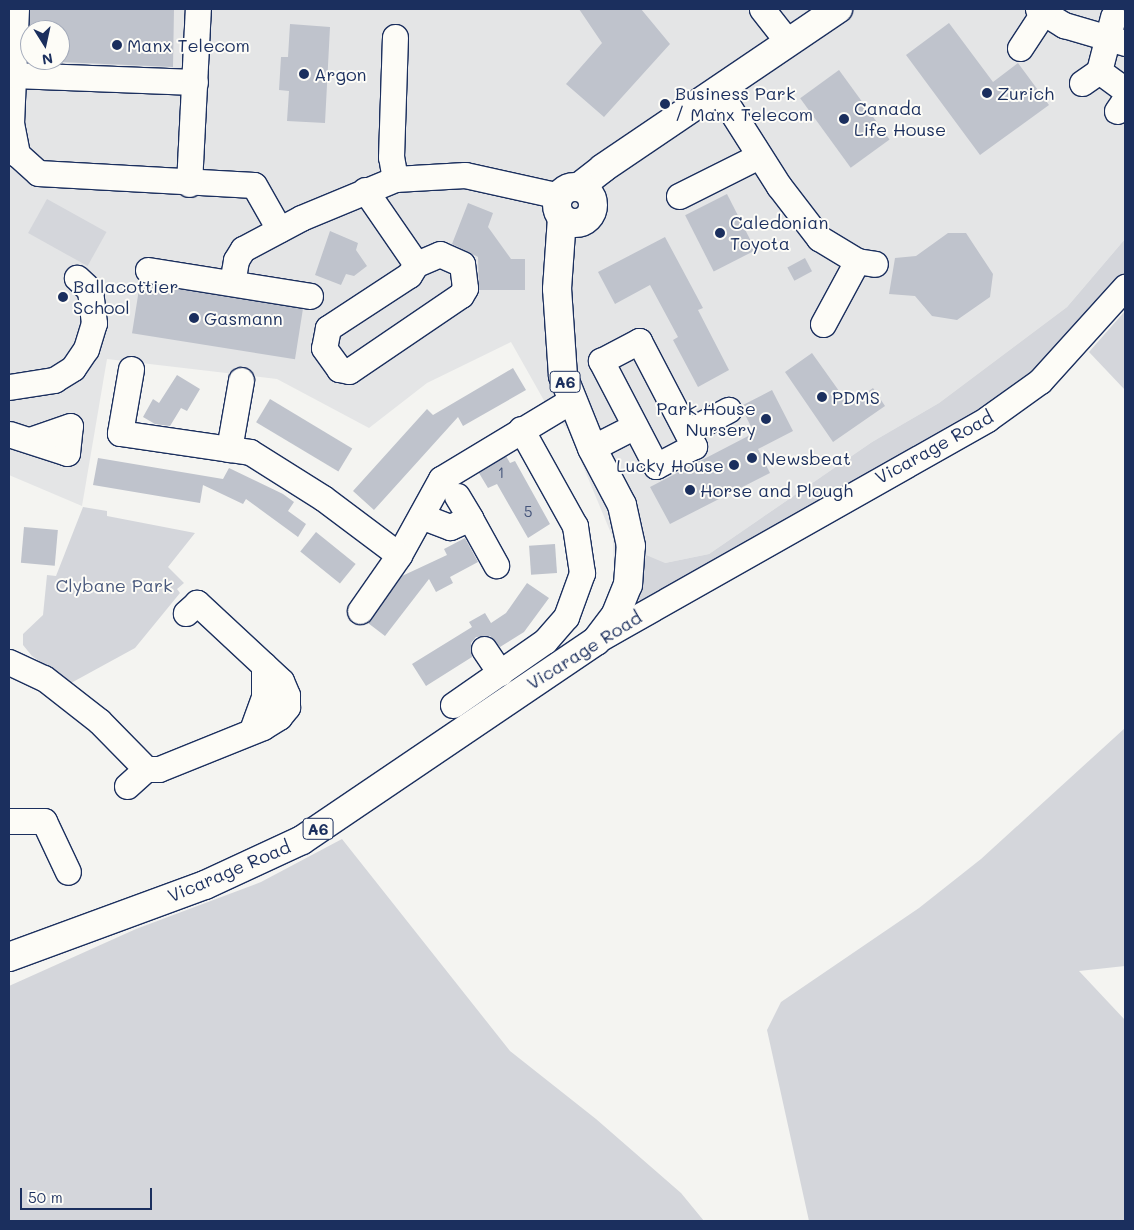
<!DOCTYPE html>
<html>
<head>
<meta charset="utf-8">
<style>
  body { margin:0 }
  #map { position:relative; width:1134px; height:1230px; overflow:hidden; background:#f4f4f1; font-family:Mali,sans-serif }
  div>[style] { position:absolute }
  .built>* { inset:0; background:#e4e5e6 }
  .green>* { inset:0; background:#d4d6db; transform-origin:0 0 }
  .building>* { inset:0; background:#bfc3cc; transform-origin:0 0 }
  .roads { filter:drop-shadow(1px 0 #1b2f5e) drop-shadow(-1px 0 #1b2f5e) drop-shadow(0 1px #1b2f5e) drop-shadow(0 -1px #1b2f5e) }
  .minor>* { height:25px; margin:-12.5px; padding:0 12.5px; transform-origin:12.5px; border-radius:12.5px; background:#fdfcf7 }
  .highway>* { height:28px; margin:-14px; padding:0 14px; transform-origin:14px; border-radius:14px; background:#fdfcf7 }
  .highway>.ring { margin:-14px; padding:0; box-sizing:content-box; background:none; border:28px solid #fdfcf7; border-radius:50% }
  .dots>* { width:14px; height:14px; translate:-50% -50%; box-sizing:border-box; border:2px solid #fdfcf7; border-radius:50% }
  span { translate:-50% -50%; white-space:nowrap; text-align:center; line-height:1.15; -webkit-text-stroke:4px #fdfcf7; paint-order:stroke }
  .number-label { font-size:15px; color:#44547a }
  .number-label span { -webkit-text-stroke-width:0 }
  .shield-label span { padding:1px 4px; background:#fdfcf7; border:1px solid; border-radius:4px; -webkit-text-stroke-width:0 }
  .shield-label { font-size:16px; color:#1b2f5e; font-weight:700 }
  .poi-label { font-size:18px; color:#1b2f5e }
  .left { translate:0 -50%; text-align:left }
  .right { translate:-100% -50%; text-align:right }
  .street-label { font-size:18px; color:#1b2f5e }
  .park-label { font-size:18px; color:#49597d }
  .frame { position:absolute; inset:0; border:10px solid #1b2f5e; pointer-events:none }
  .north { position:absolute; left:20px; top:20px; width:50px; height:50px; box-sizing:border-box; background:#fdfcf7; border:1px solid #a3aaba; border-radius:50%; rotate:170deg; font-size:14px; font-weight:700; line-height:20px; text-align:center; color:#1b2f5e }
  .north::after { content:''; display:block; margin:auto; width:18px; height:22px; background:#1b2f5e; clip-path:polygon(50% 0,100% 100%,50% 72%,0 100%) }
  .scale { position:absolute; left:20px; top:1188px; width:132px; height:22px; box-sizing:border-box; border:2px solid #1b2f5e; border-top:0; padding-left:6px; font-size:15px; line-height:18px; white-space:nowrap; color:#1b2f5e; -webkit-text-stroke:4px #fdfcf7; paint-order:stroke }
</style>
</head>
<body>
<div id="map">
  <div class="built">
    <div style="clip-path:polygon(evenodd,9px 9px,1125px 9px,1125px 239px,1067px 307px,939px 403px,872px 442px,709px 554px,665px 563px,610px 605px,614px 577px,613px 538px,568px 430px,546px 404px,511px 342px,427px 383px,369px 428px,277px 379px,107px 359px,82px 506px,9px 475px,9px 9px,30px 30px,60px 30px,60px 60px,30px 60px,30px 30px)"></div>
  </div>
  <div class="green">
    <div style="left:47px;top:199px;width:68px;height:39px;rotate:29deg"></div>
    <div style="clip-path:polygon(1125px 239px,1125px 272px,1020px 385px,642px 602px,634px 597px,639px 563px,646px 555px,665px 563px,709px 554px,872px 442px,939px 403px,1067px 307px)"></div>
    <div style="clip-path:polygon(1125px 311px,1125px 390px,1089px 352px)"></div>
    <div style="clip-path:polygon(83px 507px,107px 511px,107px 516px,195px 533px,168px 567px,184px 583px,177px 589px,180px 593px,135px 648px,71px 683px,32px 656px,23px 645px,23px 634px,43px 615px,47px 575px,56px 576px)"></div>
    <div style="clip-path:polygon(1125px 728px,1125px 966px,1079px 971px,1125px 1020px,1125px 1221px,809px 1221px,767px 1030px,781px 1002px,919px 908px,981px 859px)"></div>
    <div style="clip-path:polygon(342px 839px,510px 1051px,596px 1119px,681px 1193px,704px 1221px,9px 1221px,9px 986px,136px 929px,261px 882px)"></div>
  </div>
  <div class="building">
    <div style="clip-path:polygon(30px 9px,174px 9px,173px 67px,60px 62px,60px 30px,29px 30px)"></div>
    <div style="clip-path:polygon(579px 9px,641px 9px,670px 44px,604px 117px,566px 84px,602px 43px)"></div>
    <div style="clip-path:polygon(949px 23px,993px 82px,1018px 63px,1049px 105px,980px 155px,906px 55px)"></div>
    <div style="clip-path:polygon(290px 24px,330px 27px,325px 123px,287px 121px,289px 91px,279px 90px,281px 57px,288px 57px)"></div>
    <div style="left:839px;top:70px;width:86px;height:48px;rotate:54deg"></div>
    <div style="left:727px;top:194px;width:63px;height:47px;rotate:63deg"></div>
    <div style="clip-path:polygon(468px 203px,493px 213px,488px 227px,511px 259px,525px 259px,525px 290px,479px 290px,478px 257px,452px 244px)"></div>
    <div style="clip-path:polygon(330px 231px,358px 243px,356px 250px,367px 266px,354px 276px,346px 274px,341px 285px,315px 275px)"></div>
    <div style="clip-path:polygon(948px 233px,966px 233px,993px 274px,990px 297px,957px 320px,932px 316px,915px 296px,889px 294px,895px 258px,916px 256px)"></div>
    <div style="clip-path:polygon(665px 237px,703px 308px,698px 310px,729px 370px,698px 387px,673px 340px,678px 337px,650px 285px,615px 304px,598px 272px)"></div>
    <div style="left:805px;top:258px;width:15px;height:20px;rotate:62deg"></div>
    <div style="left:140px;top:283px;width:165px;height:51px;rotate:9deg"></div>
    <div style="clip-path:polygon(812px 353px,849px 405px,873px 388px,885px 406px,833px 442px,785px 372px)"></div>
    <div style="clip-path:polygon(513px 368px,526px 390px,463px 426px,458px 417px,374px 510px,353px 491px,427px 409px,433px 415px)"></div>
    <div style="clip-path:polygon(177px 375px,200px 389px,187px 411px,181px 408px,170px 426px,155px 424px,143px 417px,153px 399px,159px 403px)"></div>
    <div style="clip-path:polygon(772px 390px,793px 431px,758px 449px,770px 473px,670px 524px,650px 487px,754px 433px,741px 406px)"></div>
    <div style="left:270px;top:399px;width:96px;height:27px;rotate:31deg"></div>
    <div style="clip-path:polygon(506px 456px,510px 463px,515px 461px,550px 524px,528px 538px,497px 484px,488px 488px,479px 473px)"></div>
    <div style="clip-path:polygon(98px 458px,223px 479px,229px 468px,283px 494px,294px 502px,288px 511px,306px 524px,298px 537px,246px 499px,243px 504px,203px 485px,200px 503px,93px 485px)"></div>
    <div style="left:24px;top:527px;width:34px;height:36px;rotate:5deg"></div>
    <div style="left:316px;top:532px;width:51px;height:25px;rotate:39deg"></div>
    <div style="clip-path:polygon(465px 538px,478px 562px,450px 577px,453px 583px,436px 592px,429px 579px,385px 636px,368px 623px,402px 576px,447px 555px,444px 549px)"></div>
    <div style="left:555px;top:544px;width:29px;height:26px;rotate:86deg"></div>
    <div style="clip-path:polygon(527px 583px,549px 598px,524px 632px,500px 647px,490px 636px,476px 637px,471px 643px,472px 657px,426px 686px,412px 664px,472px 627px,469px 622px,485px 613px,491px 623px,506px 613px)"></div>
  </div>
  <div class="roads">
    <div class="minor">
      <div style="left:16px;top:9px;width:114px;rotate:92.5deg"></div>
      <div style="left:11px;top:123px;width:32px;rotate:79deg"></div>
      <div style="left:17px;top:154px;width:28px;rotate:42deg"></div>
      <div style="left:38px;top:173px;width:216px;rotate:3.2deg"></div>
      <div style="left:254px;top:185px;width:51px;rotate:60.4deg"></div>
      <div style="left:762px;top:9px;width:42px;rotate:51.8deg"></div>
      <div style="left:1038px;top:9px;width:31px;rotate:32deg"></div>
      <div style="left:1064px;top:25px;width:64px;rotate:16.4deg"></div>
      <div style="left:1020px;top:48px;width:42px;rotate:-56.7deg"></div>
      <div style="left:1099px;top:71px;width:32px;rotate:36deg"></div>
      <div style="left:13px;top:75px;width:182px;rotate:2.2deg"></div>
      <div style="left:1082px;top:83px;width:21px;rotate:-35deg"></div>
      <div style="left:1099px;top:71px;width:56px;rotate:-75.5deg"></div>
      <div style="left:718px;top:90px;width:114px;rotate:57.6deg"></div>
      <div style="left:779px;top:186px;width:66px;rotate:52.4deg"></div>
      <div style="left:819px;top:238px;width:44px;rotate:31.2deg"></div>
      <div style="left:857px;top:261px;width:18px;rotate:9deg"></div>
      <div style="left:1117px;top:111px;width:14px;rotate:-56deg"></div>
      <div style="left:395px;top:179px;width:22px;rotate:-100deg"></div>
      <div style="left:391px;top:157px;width:120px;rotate:-88.1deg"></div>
      <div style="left:189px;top:184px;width:175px;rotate:-87.1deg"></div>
      <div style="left:365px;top:190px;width:90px;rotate:55.4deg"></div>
      <div style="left:416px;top:264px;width:13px;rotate:122deg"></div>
      <div style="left:409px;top:275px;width:97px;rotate:146.8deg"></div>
      <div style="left:328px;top:328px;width:20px;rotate:101deg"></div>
      <div style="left:324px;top:348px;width:26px;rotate:54deg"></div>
      <div style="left:339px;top:369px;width:10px;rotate:11deg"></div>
      <div style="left:349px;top:371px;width:135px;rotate:-34.2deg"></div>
      <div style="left:461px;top:295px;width:8px;rotate:-60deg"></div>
      <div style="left:465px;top:288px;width:24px;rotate:-97deg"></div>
      <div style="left:462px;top:264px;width:24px;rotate:-156deg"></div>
      <div style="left:440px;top:254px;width:26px;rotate:157deg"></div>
      <div style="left:679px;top:196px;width:89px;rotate:-26.6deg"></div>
      <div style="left:148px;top:270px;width:164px;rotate:9.1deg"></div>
      <div style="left:232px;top:283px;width:23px;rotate:-80deg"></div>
      <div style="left:236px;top:260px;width:13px;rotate:-58deg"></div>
      <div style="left:243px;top:249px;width:66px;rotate:-28.1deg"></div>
      <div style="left:301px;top:218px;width:102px;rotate:-22.5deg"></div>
      <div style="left:395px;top:179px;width:70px;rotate:-3.3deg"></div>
      <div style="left:465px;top:175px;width:97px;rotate:12.5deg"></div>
      <div style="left:823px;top:324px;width:72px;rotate:-61.6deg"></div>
      <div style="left:639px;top:341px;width:119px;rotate:62.4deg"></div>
      <div style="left:694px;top:446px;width:43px;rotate:152.2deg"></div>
      <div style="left:656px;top:466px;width:119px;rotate:-117.6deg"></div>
      <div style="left:601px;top:361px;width:43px;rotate:-27.8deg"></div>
      <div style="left:131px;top:369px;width:65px;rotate:99.8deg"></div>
      <div style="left:120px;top:433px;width:131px;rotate:8.3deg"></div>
      <div style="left:250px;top:452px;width:86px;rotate:32.2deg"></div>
      <div style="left:323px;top:498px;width:95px;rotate:36.9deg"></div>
      <div style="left:399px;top:555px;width:87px;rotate:-61.1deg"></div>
      <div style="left:441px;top:479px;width:153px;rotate:-31.1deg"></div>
      <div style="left:9px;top:387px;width:46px;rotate:-8.8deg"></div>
      <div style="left:54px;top:380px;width:22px;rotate:-32deg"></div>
      <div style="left:73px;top:368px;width:23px;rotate:-56deg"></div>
      <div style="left:86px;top:349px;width:27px;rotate:-73deg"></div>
      <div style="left:94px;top:323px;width:33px;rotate:-97deg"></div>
      <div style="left:90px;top:290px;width:18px;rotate:-137deg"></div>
      <div style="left:687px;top:432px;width:47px;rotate:-28.2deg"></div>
      <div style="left:9px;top:434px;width:61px;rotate:18.1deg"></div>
      <div style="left:67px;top:453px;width:27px;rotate:-84deg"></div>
      <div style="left:70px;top:426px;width:42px;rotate:160.7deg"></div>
      <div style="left:592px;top:448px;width:48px;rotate:-27.1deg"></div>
      <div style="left:229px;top:449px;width:70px;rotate:-80.1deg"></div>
      <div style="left:457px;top:496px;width:26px;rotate:59deg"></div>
      <div style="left:421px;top:516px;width:31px;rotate:21deg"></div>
      <div style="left:450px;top:527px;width:22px;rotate:-24deg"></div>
      <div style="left:470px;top:518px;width:54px;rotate:61deg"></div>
      <div style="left:360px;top:611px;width:68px;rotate:-55.1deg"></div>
      <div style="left:597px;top:640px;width:448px;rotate:-29.5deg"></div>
      <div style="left:987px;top:419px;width:65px;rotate:-35.6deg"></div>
      <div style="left:1040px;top:381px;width:127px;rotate:-47.9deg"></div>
      <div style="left:484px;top:649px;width:29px;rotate:56deg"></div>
      <div style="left:9px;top:662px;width:38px;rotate:25deg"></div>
      <div style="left:44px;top:678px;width:70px;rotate:38deg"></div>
      <div style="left:99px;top:721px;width:67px;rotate:45.6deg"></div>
      <div style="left:146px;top:769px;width:13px"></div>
      <div style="left:159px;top:769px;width:112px;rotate:-22deg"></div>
      <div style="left:263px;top:727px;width:19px;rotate:-32deg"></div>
      <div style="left:279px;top:717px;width:13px;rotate:-51deg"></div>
      <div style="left:287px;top:707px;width:12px;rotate:-90deg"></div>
      <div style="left:287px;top:695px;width:15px;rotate:-113deg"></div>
      <div style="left:281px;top:681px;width:115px;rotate:-137.1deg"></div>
      <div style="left:197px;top:603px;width:15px;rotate:138deg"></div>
      <div style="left:453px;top:705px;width:112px;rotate:-34.8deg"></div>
      <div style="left:545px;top:641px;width:32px;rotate:-49deg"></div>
      <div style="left:566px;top:617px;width:47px;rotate:-70deg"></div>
      <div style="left:582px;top:573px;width:48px;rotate:-98.5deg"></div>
      <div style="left:575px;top:526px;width:111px;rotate:-119.1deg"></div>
      <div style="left:252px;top:730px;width:35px;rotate:-70deg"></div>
      <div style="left:264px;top:697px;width:32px;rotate:-90deg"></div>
      <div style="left:127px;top:786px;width:25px;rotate:-42deg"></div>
      <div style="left:9px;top:821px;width:35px"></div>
      <div style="left:44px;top:821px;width:56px;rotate:64.8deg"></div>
    </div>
    <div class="highway">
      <div class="ring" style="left:557px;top:187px;width:8px;height:8px"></div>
      <div style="left:579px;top:187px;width:31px;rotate:-38deg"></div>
      <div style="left:603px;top:168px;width:284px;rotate:-34.1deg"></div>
      <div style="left:9px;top:957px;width:209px;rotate:-20.2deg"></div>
      <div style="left:205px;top:885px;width:107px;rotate:-24.9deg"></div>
      <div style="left:302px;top:840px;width:355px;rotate:-34.1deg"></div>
      <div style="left:596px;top:641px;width:34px;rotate:-53deg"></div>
      <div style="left:616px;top:614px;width:31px;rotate:-68deg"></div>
      <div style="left:628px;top:585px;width:39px;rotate:-86deg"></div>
      <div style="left:631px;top:546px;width:42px;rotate:-102.4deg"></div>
      <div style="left:622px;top:505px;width:64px;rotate:-117.8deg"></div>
      <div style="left:592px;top:448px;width:78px;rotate:-111.9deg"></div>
      <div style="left:563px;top:376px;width:87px;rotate:-93.9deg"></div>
      <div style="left:557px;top:289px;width:71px;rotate:-86deg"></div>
    </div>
  </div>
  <div class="dots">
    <div style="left:117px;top:45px;background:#1b2f5e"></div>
    <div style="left:304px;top:74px;background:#1b2f5e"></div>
    <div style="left:987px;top:93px;background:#1b2f5e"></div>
    <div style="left:665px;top:104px;background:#1b2f5e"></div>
    <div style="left:844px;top:119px;background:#1b2f5e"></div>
    <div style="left:720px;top:233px;background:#1b2f5e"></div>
    <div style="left:63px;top:297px;background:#1b2f5e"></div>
    <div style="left:194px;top:318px;background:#1b2f5e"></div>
    <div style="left:822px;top:397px;background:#1b2f5e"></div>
    <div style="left:766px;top:419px;background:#1b2f5e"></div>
    <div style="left:752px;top:458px;background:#1b2f5e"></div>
    <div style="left:734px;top:465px;background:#1b2f5e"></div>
    <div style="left:690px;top:490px;background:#1b2f5e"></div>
  </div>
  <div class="number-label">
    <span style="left:501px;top:473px">1</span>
    <span style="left:528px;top:512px">5</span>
  </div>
  <div class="shield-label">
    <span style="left:565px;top:382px">A6</span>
    <span style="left:318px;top:829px">A6</span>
  </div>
  <div class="poi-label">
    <span class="left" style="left:127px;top:45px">Manx Telecom</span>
    <span class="left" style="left:314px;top:74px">Argon</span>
    <span class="left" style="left:997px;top:93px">Zurich</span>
    <span class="left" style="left:675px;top:104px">Business Park<br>/ Manx Telecom</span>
    <span class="left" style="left:854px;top:119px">Canada<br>Life House</span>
    <span class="left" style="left:730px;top:233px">Caledonian<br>Toyota</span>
    <span class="left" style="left:73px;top:297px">Ballacottier<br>School</span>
    <span class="left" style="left:204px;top:318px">Gasmann</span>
    <span class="left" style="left:832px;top:397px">PDMS</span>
    <span class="right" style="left:756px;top:419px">Park House<br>Nursery</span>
    <span class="left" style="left:762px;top:458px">Newsbeat</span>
    <span class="right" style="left:724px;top:465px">Lucky House</span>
    <span class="left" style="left:700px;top:490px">Horse and Plough</span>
  </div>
  <div class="street-label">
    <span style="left:934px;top:447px;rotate:-29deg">Vicarage Road</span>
    <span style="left:584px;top:650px;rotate:-32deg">Vicarage Road</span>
    <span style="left:229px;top:871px;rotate:-23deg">Vicarage Road</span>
  </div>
  <div class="park-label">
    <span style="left:114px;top:585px">Clybane Park</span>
  </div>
  <div class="frame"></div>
  <div class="north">N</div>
  <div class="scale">50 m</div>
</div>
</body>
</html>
